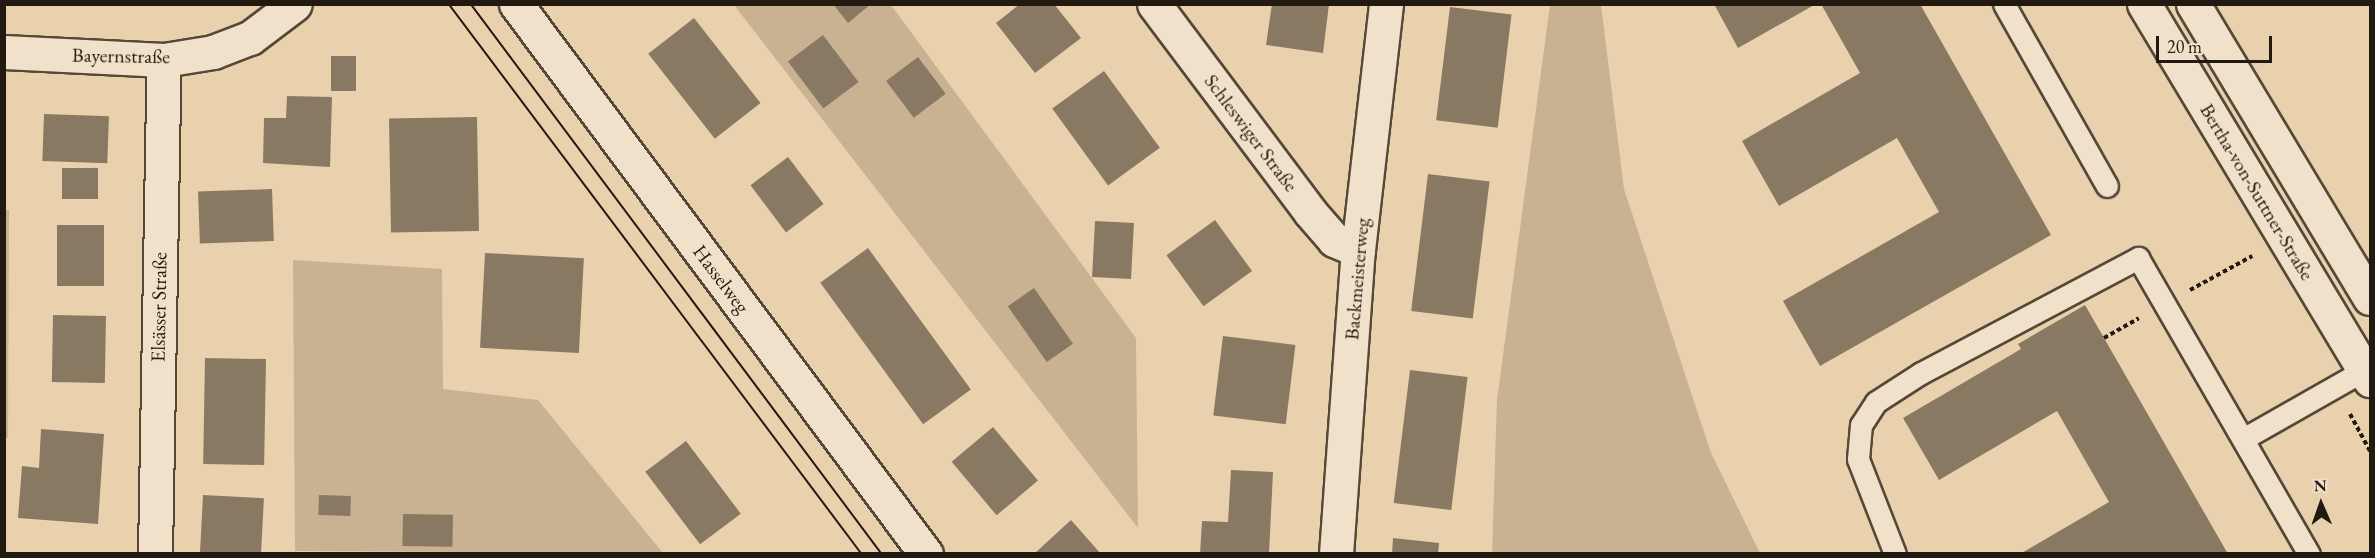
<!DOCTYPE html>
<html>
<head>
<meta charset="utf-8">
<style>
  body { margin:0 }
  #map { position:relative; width:2375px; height:558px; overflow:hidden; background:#ead1ad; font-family:"EB Garamond",serif }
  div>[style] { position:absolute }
  .green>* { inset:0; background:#c8b292 }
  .building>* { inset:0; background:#8a7962; transform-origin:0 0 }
  .path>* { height:4px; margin-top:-2px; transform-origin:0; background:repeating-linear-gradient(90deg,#221a10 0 4.5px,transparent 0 7.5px) }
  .roads { filter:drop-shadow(2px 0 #544837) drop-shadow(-2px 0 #544837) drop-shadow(0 2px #544837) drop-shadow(0 -2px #544837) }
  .lane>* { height:21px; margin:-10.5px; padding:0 10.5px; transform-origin:10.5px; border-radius:10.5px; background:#f1e1ca }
  .street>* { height:33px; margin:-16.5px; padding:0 16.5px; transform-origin:16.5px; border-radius:16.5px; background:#f1e1ca }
  .secondary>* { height:33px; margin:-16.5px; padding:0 16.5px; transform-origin:16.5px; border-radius:16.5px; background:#f1e1ca }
  .tram>* { height:1.5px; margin:-0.75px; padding:0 0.75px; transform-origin:0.75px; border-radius:0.75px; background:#221a10 }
  span { translate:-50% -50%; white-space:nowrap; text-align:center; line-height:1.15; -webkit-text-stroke:6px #f1e1ca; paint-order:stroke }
  .street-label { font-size:20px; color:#221a10 }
  .frame { position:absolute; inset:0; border:6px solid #221a10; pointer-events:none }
  .north { position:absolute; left:2291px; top:474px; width:60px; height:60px; -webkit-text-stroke:4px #f1e1ca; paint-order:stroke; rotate:358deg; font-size:16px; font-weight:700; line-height:24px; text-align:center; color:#221a10 }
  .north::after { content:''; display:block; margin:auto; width:21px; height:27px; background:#221a10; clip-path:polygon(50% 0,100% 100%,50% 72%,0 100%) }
  .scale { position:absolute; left:2156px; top:36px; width:116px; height:27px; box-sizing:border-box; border:3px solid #221a10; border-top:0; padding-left:8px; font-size:18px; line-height:21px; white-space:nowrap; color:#221a10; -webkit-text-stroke:4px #f1e1ca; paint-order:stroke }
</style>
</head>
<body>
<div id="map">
  <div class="green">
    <div style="clip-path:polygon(734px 5px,891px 5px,1136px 338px,1138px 528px)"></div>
    <div style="clip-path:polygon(1550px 5px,1601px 5px,1624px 189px,1711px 453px,1760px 553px,1492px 553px,1497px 400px)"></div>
    <div style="clip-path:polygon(5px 210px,9px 210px,8px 438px,5px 438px)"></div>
    <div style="clip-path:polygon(293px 260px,442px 269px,443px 389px,538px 400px,663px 553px,295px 551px)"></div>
  </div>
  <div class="building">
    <div style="clip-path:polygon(833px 4px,871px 4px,848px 23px)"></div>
    <div style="clip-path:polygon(1020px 4px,1054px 4px,1081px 38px,1035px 73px,996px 23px)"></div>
    <div style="clip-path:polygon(1272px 4px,1329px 4px,1323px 53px,1266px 45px)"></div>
    <div style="clip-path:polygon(1714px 4px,1816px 4px,1738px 48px)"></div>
    <div style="clip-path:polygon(1821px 4px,1920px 4px,2051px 235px,1820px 366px,1783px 301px,1939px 212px,1897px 138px,1779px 206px,1742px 141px,1860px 73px)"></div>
    <div style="left:1450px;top:7px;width:62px;height:114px;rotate:7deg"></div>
    <div style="left:694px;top:18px;width:108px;height:58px;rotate:52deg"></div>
    <div style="left:823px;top:35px;width:59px;height:44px;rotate:53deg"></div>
    <div style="left:356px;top:56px;width:35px;height:25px;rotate:90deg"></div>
    <div style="left:918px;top:57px;width:46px;height:40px;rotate:53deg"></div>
    <div style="left:1104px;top:71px;width:95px;height:64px;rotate:54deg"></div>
    <div style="clip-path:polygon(287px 96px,332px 97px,330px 167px,263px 163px,264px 118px,286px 118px)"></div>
    <div style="left:44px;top:114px;width:65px;height:47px;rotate:2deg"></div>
    <div style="left:477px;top:117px;width:114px;height:88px;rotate:89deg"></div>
    <div style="left:788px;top:157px;width:59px;height:47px;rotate:53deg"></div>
    <div style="left:62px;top:168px;width:36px;height:31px"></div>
    <div style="left:1428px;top:174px;width:62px;height:138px;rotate:7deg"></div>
    <div style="left:272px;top:189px;width:52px;height:74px;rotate:88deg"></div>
    <div style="left:1215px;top:220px;width:63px;height:60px;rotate:54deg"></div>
    <div style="left:1095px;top:221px;width:39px;height:56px;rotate:3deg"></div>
    <div style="left:57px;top:225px;width:47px;height:61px"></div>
    <div style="left:868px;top:248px;width:175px;height:59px;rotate:54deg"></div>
    <div style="left:485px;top:253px;width:99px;height:95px;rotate:3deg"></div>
    <div style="left:1034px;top:288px;width:68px;height:32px;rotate:55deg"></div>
    <div style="clip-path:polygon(2085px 305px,2104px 338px,2228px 554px,2020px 554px,2109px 502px,2057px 411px,1939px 480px,1903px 418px,2021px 349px,2018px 344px)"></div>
    <div style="left:53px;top:315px;width:53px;height:67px;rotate:1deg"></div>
    <div style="left:1223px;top:336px;width:73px;height:80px;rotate:7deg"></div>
    <div style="left:205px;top:358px;width:61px;height:106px;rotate:1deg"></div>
    <div style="left:1410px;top:370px;width:58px;height:134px;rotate:7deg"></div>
    <div style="left:993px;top:427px;width:70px;height:54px;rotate:50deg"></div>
    <div style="clip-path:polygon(41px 429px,104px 434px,98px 524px,18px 518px,22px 466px,39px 468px)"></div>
    <div style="left:686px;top:441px;width:91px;height:51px;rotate:53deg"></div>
    <div style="clip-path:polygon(1231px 470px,1273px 472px,1269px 554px,1200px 554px,1202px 521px,1228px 522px)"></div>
    <div style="left:203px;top:495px;width:61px;height:59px;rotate:3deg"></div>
    <div style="left:319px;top:495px;width:32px;height:20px;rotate:2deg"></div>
    <div style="left:403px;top:514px;width:50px;height:32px;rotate:1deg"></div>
    <div style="clip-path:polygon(1071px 520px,1101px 554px,1034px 554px)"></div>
    <div style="clip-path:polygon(1393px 538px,1439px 543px,1438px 554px,1392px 554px)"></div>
  </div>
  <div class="path">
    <div style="left:2190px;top:290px;width:71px;rotate:-28.7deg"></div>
    <div style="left:2104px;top:338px;width:40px;rotate:-29.7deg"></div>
    <div style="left:2350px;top:414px;width:42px;rotate:61.6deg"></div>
  </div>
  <div class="roads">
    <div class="lane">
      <div style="left:2004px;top:4px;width:209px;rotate:60.5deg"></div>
      <div style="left:2243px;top:439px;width:146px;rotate:-29.6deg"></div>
      <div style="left:1895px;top:554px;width:102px;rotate:-111.3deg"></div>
      <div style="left:1858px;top:459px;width:34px;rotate:-85deg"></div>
      <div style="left:1861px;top:425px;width:27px;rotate:-57deg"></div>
      <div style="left:1876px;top:402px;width:54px;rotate:-32.8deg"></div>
      <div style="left:1921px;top:373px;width:246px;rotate:-27.9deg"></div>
      <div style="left:2138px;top:258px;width:342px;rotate:60deg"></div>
    </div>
    <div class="street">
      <div style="left:516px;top:4px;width:686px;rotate:53.3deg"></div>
      <div style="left:1154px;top:4px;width:260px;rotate:53.1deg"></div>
      <div style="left:1310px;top:212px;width:37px;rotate:49deg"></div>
      <div style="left:1334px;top:240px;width:26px;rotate:23deg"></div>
      <div style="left:4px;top:52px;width:160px;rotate:2.9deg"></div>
      <div style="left:164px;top:60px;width:50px;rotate:-9.3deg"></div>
      <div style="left:213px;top:52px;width:40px;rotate:-21deg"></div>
      <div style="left:250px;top:38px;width:56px;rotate:-37.1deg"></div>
      <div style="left:155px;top:554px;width:494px;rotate:-89deg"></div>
      <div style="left:1336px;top:554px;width:305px;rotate:-85.9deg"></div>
      <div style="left:1358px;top:250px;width:248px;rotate:-83.5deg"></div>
    </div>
    <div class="secondary">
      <div style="left:2144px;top:4px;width:439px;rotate:59deg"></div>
      <div style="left:2193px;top:4px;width:343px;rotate:59deg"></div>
    </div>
  </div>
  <div class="tram">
    <div style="left:449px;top:4px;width:688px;rotate:53.1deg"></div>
    <div style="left:471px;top:4px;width:687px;rotate:53.23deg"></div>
  </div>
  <div class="street-label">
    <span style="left:121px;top:56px;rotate:1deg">Bayernstraße</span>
    <span style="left:1251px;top:133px;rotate:53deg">Schleswiger Straße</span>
    <span style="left:2257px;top:192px;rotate:59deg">Bertha-von-Suttner-Straße</span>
    <span style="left:721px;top:279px;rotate:53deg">Hasselweg</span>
    <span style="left:1357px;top:279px;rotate:-85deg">Backmeisterweg</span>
    <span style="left:159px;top:307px;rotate:-89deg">Elsässer Straße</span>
  </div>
  <div class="frame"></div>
  <div class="north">N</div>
  <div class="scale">20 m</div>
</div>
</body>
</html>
